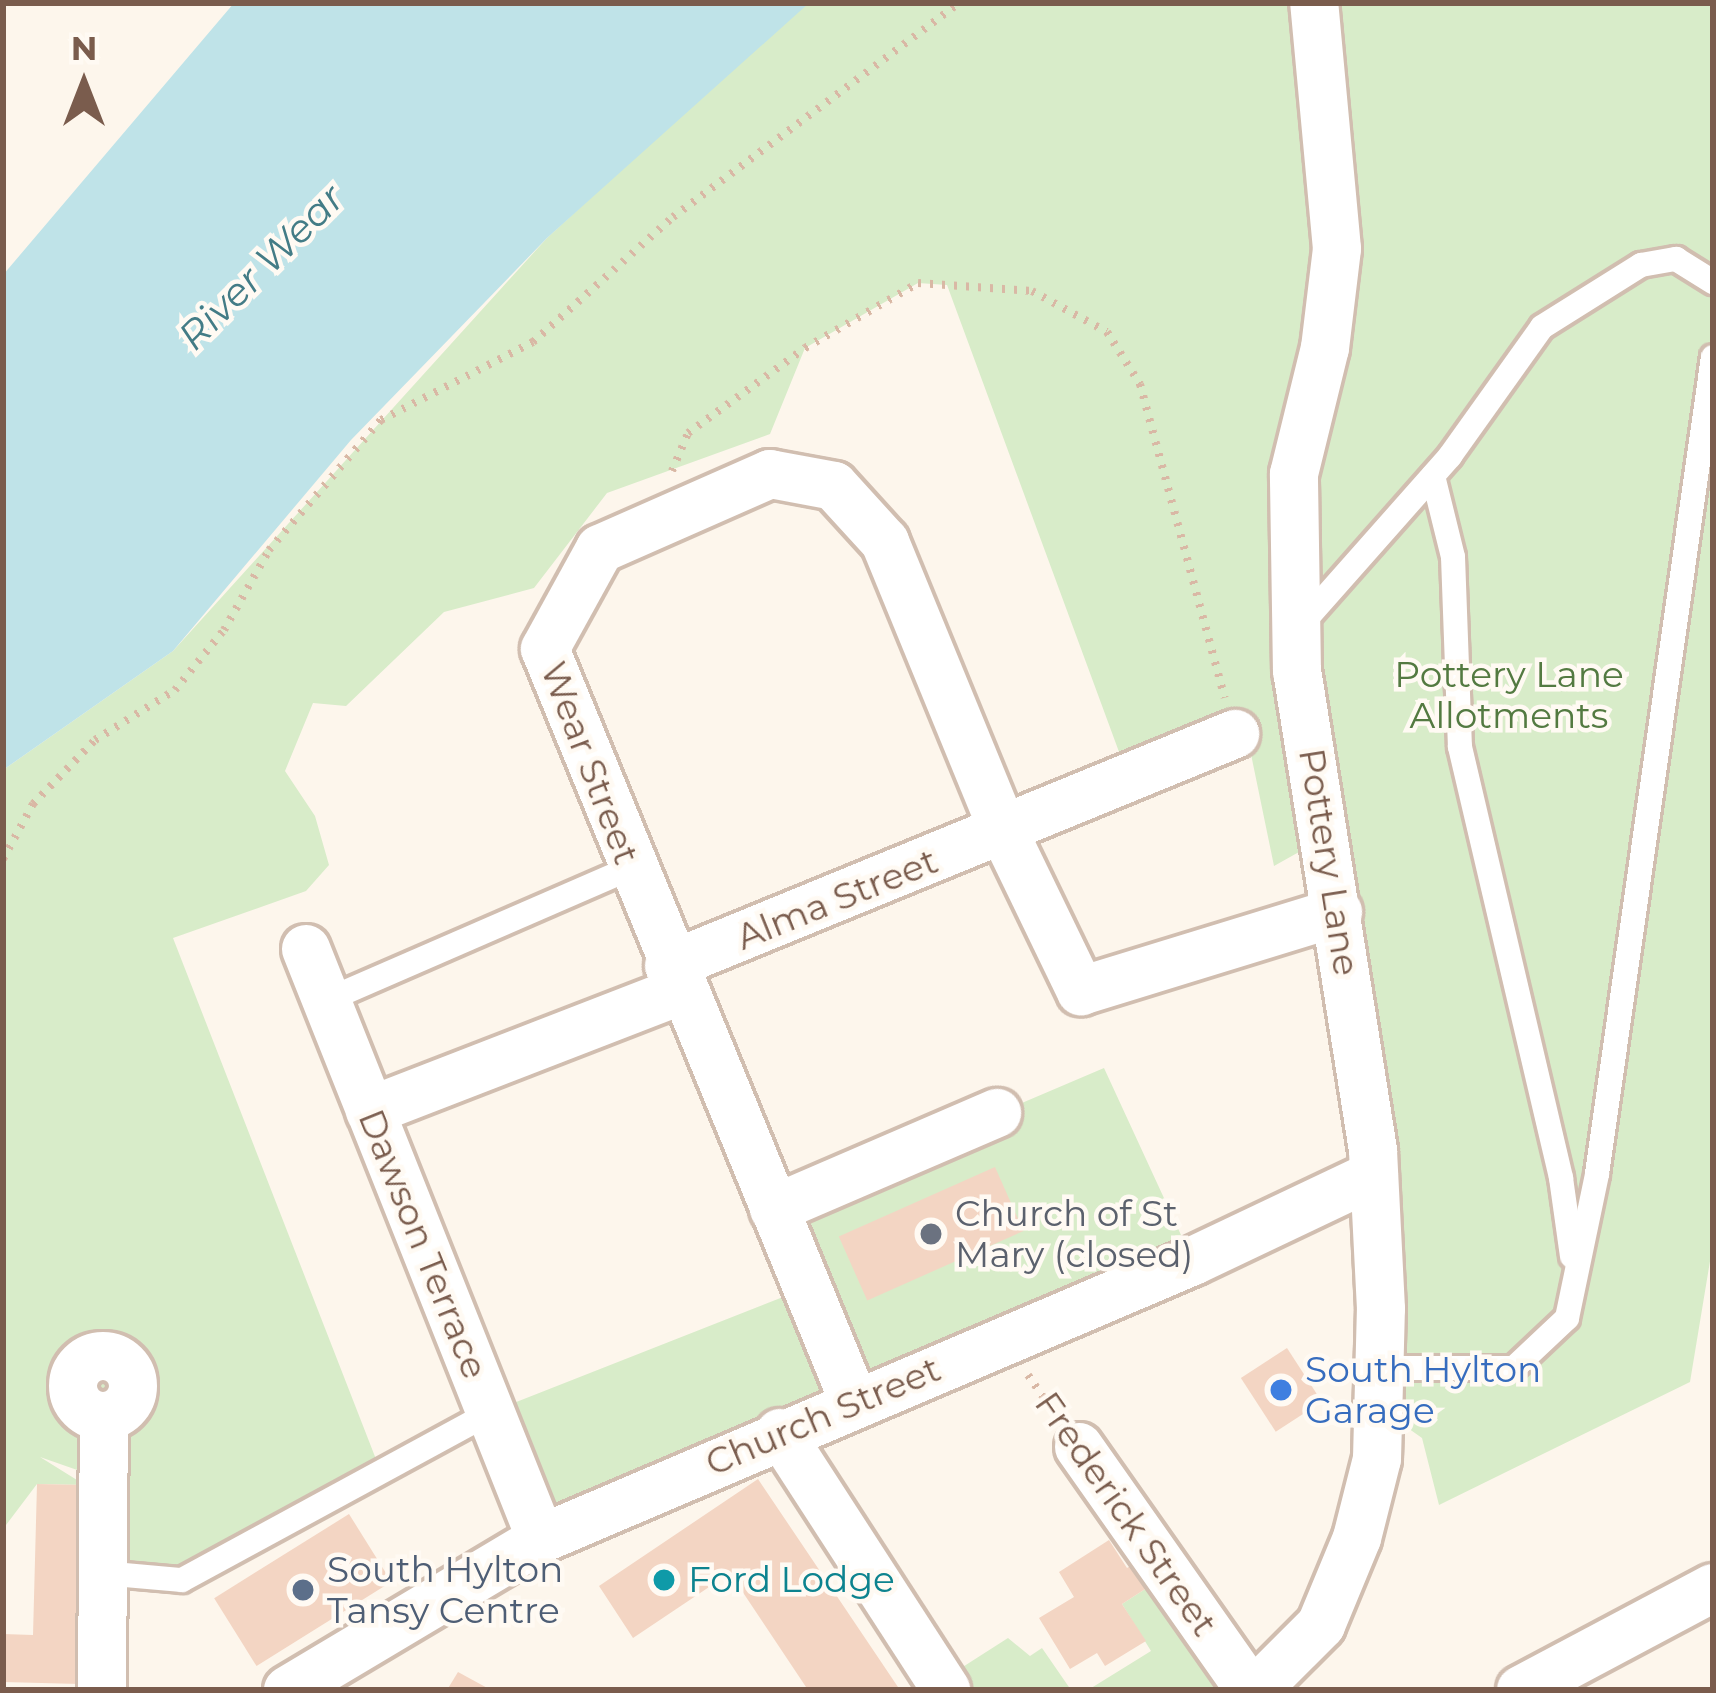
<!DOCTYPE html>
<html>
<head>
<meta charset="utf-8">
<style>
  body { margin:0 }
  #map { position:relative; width:1716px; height:1693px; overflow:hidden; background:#fdf6ec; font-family:Montserrat,sans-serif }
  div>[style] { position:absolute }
  .green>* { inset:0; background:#d8ecc9 }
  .water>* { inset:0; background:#bfe3e8 }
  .building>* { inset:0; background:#f3d5c3; transform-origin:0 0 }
  .path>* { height:8px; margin-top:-4px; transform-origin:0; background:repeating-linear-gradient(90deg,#d9b8a5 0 3px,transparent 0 12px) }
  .roads { filter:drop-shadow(3px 0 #d1beb0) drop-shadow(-3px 0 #d1beb0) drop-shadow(0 3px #d1beb0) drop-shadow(0 -3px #d1beb0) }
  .lane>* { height:24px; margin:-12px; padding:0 12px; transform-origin:12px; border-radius:12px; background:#fff }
  .street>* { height:48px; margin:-24px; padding:0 24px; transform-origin:24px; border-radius:24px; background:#fff }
  .street>.ring { margin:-24px; padding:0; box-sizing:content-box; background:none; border:48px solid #fff; border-radius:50% }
  .dots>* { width:33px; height:33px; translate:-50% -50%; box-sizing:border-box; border:6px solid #fffaf3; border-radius:50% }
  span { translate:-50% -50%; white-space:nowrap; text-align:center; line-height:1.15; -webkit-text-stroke:9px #fffaf3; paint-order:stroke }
  .park-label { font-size:36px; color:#537a41 }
  .street-label { font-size:36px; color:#7a5c4d }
  .worship-label { font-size:36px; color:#5b616d }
  .left { translate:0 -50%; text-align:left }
  .shop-label { font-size:36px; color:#366cbe }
  .service-label { font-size:36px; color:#4e5e75 }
  .culture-label { font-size:36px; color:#0d838f }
  .water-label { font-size:39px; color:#437c86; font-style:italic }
  .frame { position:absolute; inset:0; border:6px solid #7a5c4d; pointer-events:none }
  .north { position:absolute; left:24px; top:24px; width:120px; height:120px; -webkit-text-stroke:9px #fffaf3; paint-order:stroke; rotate:0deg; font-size:33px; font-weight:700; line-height:48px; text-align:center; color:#7a5c4d }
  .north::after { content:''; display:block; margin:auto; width:42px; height:54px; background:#7a5c4d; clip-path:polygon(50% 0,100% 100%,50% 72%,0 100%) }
</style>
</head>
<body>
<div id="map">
  <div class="green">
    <div style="clip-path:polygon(803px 3px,1713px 3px,1713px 1243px,1690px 1382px,1439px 1505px,1422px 1438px,1378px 1407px,1324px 838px,1274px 866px,1246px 730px,1129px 779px,947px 285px,918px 283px,805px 348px,770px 434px,607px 493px,534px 588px,444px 612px,346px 706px,313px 703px,285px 771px,315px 816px,329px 865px,306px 891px,173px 938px,381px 1472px,182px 1580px,103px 1573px,103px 1479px,40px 1457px,85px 1485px,37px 1484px,3px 1529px,3px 770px,173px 651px,547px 238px)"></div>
    <div style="clip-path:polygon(1104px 1068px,1193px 1261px,541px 1539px,491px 1412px,806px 1288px,774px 1209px)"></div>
    <div style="clip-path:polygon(1156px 1582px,1227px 1679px,1209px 1690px,1088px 1690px,1151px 1651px,1122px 1604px)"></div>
    <div style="clip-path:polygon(1008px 1638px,1030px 1656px,1042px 1648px,1071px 1690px,972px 1690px,958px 1670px)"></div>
  </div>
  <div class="water">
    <div style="clip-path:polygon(234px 3px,809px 3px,547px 238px,351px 440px,173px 651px,3px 770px,3px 275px)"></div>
  </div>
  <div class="building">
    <div style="left:995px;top:1167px;width:70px;height:171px;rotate:66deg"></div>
    <div style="left:1287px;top:1348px;width:64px;height:55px;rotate:57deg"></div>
    <div style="clip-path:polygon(758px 1479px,900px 1690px,808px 1690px,730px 1573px,633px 1638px,599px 1586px)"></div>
    <div style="clip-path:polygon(37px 1484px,85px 1485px,80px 1684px,3px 1682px,3px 1634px,33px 1635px)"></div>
    <div style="left:349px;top:1514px;width:80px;height:159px;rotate:58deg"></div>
    <div style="clip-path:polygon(1109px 1540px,1127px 1568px,1142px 1559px,1156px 1582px,1122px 1604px,1146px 1641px,1105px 1666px,1097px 1653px,1070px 1669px,1039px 1618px,1074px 1597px,1059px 1572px)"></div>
    <div style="clip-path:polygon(458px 1672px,491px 1690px,447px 1690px)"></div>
  </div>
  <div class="path">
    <div style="left:672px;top:471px;width:41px;rotate:-67.2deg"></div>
    <div style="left:688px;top:433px;width:145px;rotate:-36deg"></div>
    <div style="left:805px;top:348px;width:130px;rotate:-29.9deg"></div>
    <div style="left:918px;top:283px;width:114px;rotate:4deg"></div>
    <div style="left:1032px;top:291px;width:85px;rotate:28.7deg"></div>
    <div style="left:1107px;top:332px;width:62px;rotate:57.6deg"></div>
    <div style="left:1140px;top:384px;width:325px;rotate:74.9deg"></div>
    <div style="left:3px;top:859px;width:63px;rotate:-61.4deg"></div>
    <div style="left:33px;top:804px;width:89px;rotate:-45.9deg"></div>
    <div style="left:95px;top:740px;width:94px;rotate:-32deg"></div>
    <div style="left:175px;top:690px;width:77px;rotate:-50.8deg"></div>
    <div style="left:224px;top:630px;width:92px;rotate:-60.6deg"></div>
    <div style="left:269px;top:550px;width:172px;rotate:-49.3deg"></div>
    <div style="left:381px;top:420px;width:171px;rotate:-27.2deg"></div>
    <div style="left:533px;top:342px;width:188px;rotate:-41.8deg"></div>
    <div style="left:673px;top:217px;width:357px;rotate:-36.8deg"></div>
    <div style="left:1028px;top:1375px;width:51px;rotate:55.4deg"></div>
  </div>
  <div class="roads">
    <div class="lane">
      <div style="left:1433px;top:476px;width:83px;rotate:76.1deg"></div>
      <div style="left:1453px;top:557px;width:190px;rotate:87.9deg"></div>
      <div style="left:1460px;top:747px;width:443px;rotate:76.8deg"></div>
      <div style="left:1561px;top:1178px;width:79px;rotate:82deg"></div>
      <div style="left:1298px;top:628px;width:230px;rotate:-48.5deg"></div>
      <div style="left:1450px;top:456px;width:158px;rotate:-54.5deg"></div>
      <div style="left:1542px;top:327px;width:117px;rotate:-32.1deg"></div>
      <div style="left:1641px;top:265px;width:36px;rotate:-10deg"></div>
      <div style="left:1676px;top:259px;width:44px;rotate:31.9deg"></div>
      <div style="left:325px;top:1001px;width:334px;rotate:-23.5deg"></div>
      <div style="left:1379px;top:1368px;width:135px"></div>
      <div style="left:1514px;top:1368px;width:73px;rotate:-43.3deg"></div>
      <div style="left:1567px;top:1318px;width:147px;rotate:-78.2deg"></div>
      <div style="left:1597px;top:1174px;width:825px;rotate:-81.92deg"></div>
      <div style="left:103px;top:1573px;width:79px;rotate:5.1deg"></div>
      <div style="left:182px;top:1580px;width:352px;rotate:-28.5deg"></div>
    </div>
    <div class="street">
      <div style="left:306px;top:949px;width:635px;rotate:68.28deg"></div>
      <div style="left:669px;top:966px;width:612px;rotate:-22.29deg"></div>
      <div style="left:370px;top:1111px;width:332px;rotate:-21.2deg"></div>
      <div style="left:774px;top:1209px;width:243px;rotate:-23.3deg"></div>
      <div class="ring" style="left:73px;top:1356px;width:12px;height:12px"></div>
      <div style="left:855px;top:1404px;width:816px;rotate:-112.32deg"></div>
      <div style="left:545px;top:649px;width:114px;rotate:-61.2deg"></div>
      <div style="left:600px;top:549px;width:186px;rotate:-23.8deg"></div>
      <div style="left:770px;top:474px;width:65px;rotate:10.6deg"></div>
      <div style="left:834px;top:486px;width:76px;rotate:47.7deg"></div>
      <div style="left:885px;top:542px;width:313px;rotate:67.7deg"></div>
      <div style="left:1004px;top:832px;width:177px;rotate:64.2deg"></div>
      <div style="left:1081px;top:991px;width:269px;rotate:-17.1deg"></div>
      <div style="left:780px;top:1433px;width:306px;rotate:57.1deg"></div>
      <div style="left:1079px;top:1447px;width:297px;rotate:54.9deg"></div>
      <div style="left:102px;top:1690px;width:274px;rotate:-89.6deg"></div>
      <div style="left:288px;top:1690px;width:295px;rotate:-30.8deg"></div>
      <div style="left:541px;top:1539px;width:709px;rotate:-23.09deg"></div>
      <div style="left:1193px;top:1261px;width:200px;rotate:-25.4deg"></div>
      <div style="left:1256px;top:1690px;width:92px;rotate:-45deg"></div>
      <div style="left:1321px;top:1625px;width:94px;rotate:-67.5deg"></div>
      <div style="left:1357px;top:1538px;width:81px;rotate:-75.8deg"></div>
      <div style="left:1377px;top:1459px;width:150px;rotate:-88.5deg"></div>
      <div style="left:1381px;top:1309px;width:159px;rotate:-92.9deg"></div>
      <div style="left:1373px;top:1150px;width:484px;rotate:-99deg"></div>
      <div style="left:1297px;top:672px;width:198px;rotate:-90.9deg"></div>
      <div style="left:1294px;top:474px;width:130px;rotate:-76.2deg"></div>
      <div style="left:1325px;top:348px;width:100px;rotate:-83.1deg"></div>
      <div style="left:1337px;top:249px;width:247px;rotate:-95.3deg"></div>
      <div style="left:1521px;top:1690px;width:217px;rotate:-28deg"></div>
    </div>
  </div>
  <div class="dots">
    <div style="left:931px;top:1234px;background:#6b7280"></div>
    <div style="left:1281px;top:1390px;background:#3f7fe0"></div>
    <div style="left:664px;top:1580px;background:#0f9aa8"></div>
    <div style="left:303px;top:1590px;background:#5c6f8a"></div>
  </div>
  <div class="park-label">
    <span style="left:1509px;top:695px">Pottery Lane<br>Allotments</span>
  </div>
  <div class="street-label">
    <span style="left:590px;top:763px;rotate:69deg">Wear Street</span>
    <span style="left:1329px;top:862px;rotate:81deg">Pottery Lane</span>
    <span style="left:837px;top:899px;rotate:-22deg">Alma Street</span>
    <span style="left:423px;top:1244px;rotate:68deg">Dawson Terrace</span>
    <span style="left:823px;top:1416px;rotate:-23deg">Church Street</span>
    <span style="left:1126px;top:1514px;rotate:55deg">Frederick Street</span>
  </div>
  <div class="worship-label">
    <span class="left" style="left:955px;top:1234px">Church of St<br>Mary (closed)</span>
  </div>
  <div class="shop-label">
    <span class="left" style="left:1305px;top:1390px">South Hylton<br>Garage</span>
  </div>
  <div class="service-label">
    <span class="left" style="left:327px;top:1590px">South Hylton<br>Tansy Centre</span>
  </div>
  <div class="culture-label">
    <span class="left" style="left:688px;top:1580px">Ford Lodge</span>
  </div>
  <div class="water-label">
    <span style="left:261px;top:267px;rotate:-45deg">River Wear</span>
  </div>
  <div class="frame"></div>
  <div class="north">N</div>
</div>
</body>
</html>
